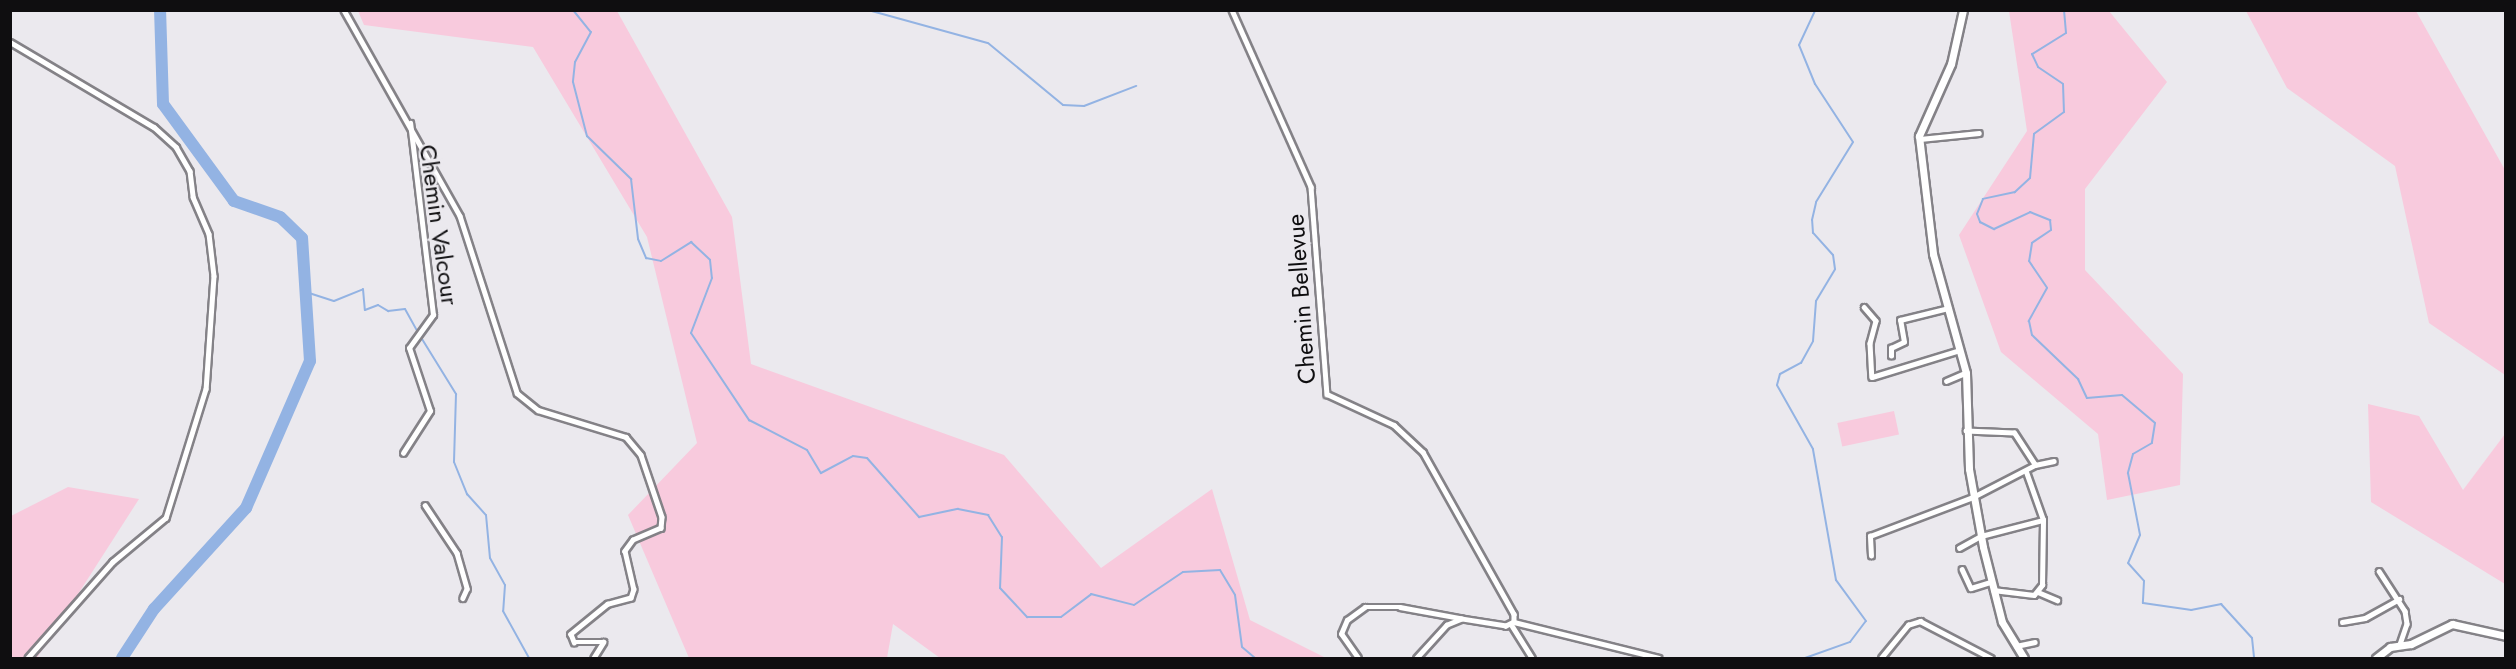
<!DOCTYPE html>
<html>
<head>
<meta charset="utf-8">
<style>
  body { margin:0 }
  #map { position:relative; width:2516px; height:669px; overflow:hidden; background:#ebe9ee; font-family:Jost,sans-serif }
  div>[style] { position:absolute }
  .green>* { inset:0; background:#f8cadd; transform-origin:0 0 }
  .stream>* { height:2px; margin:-1px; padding:0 1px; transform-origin:1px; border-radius:1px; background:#93b3e3 }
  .river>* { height:12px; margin:-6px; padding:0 6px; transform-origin:6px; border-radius:6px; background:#93b3e3 }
  .roads { filter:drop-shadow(2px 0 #848287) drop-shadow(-2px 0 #848287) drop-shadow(0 2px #848287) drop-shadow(0 -2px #848287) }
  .street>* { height:4.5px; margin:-2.25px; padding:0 2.25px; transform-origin:2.25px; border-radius:2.25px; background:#fff }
  .secondary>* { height:7px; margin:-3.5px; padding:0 3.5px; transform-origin:3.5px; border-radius:3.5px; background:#fff }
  span { translate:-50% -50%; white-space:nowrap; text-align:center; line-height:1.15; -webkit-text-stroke:4.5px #ebe9ee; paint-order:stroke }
  .street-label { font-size:24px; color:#0f0e10 }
  .frame { position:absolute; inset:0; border:12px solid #0f0e10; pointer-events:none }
</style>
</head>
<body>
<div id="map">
  <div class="green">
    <div style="clip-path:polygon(358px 11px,617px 11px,732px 217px,751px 364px,1004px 455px,1101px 568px,1212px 489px,1250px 620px,1326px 658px,940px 658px,893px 624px,887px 658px,689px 658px,628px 515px,697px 443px,647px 237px,533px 47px,364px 25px)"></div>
    <div style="clip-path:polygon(2009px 11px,2109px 11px,2167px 82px,2085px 189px,2085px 270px,2183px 374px,2180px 485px,2107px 500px,2098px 434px,2001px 352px,1959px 235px,2027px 131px)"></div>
    <div style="clip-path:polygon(2246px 11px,2416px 11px,2505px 170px,2505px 375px,2429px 323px,2395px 166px,2287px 88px)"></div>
    <div style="clip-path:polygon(2368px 404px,2419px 416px,2463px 490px,2505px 434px,2505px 584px,2371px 502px)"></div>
    <div style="left:1894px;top:411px;width:24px;height:58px;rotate:78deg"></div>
    <div style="clip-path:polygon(68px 487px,139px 499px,37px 658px,11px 658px,11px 516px)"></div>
  </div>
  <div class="stream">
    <div style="left:573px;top:10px;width:28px;rotate:51deg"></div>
    <div style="left:591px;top:32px;width:34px;rotate:118deg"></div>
    <div style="left:575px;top:62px;width:20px;rotate:96deg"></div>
    <div style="left:573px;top:82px;width:56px;rotate:75.5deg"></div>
    <div style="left:587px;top:136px;width:62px;rotate:44.3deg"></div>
    <div style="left:631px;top:179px;width:60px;rotate:83.3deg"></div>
    <div style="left:638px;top:239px;width:21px;rotate:67deg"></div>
    <div style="left:646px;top:258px;width:15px;rotate:11deg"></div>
    <div style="left:661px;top:261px;width:36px;rotate:-32deg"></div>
    <div style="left:691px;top:242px;width:26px;rotate:43deg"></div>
    <div style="left:710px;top:260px;width:18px;rotate:84deg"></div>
    <div style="left:712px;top:278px;width:59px;rotate:110.9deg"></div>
    <div style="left:691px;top:333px;width:105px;rotate:56.3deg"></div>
    <div style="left:749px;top:420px;width:65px;rotate:27.3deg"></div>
    <div style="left:807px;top:450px;width:27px;rotate:59deg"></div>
    <div style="left:821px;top:473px;width:36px;rotate:-28deg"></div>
    <div style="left:853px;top:456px;width:14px;rotate:8deg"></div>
    <div style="left:867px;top:458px;width:79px;rotate:48.6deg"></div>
    <div style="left:919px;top:517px;width:40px;rotate:-12deg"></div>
    <div style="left:958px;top:509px;width:31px;rotate:11deg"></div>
    <div style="left:988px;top:515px;width:26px;rotate:58deg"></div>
    <div style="left:1002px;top:537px;width:51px;rotate:92.2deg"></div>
    <div style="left:1000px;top:588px;width:40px;rotate:47deg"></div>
    <div style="left:1027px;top:617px;width:34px"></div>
    <div style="left:1061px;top:617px;width:38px;rotate:-37deg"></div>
    <div style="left:1091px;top:594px;width:44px;rotate:14.3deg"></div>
    <div style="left:1134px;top:605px;width:59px;rotate:-34deg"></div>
    <div style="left:1183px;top:572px;width:37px;rotate:-3deg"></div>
    <div style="left:1220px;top:570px;width:29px;rotate:59deg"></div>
    <div style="left:1235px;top:595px;width:52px;rotate:82.3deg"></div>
    <div style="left:1242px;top:647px;width:17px;rotate:40deg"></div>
    <div style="left:868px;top:10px;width:124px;rotate:15.4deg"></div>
    <div style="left:988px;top:43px;width:97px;rotate:39.6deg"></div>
    <div style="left:1063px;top:105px;width:21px;rotate:3deg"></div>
    <div style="left:1084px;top:106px;width:56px;rotate:-21deg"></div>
    <div style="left:2064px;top:10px;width:23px;rotate:85deg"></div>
    <div style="left:2066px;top:33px;width:40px;rotate:148deg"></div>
    <div style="left:2032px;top:54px;width:14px;rotate:65deg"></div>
    <div style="left:2038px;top:67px;width:30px;rotate:34deg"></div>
    <div style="left:2063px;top:84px;width:28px;rotate:88deg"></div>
    <div style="left:2064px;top:112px;width:37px;rotate:144deg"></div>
    <div style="left:2034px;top:134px;width:44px;rotate:95.2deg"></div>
    <div style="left:2030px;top:178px;width:21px;rotate:137deg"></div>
    <div style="left:2015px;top:192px;width:33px;rotate:168deg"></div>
    <div style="left:1983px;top:199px;width:16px;rotate:112deg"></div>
    <div style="left:1977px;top:214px;width:9px;rotate:69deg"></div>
    <div style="left:1980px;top:222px;width:16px;rotate:27deg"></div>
    <div style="left:1994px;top:229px;width:40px;rotate:-25deg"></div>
    <div style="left:2030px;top:212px;width:22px;rotate:22deg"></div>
    <div style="left:2050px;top:220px;width:10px;rotate:84deg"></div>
    <div style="left:2051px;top:230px;width:23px;rotate:146deg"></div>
    <div style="left:2032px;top:243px;width:18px;rotate:99deg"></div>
    <div style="left:2029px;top:261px;width:32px;rotate:56deg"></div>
    <div style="left:2047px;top:288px;width:38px;rotate:119deg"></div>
    <div style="left:2029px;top:321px;width:14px;rotate:78deg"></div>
    <div style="left:2032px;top:335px;width:64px;rotate:43.7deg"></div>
    <div style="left:2078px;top:379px;width:21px;rotate:65deg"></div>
    <div style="left:2087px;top:398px;width:35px;rotate:-5deg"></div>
    <div style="left:2122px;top:395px;width:43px;rotate:40.3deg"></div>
    <div style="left:2155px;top:423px;width:20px;rotate:99deg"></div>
    <div style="left:2152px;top:443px;width:22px;rotate:150deg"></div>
    <div style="left:2133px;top:454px;width:20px;rotate:105deg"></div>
    <div style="left:2128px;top:473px;width:63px;rotate:79deg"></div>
    <div style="left:2140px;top:535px;width:30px;rotate:113deg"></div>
    <div style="left:2128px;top:563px;width:24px;rotate:48deg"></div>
    <div style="left:2144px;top:581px;width:22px;rotate:93deg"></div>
    <div style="left:2143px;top:603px;width:49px;rotate:8.3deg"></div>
    <div style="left:2191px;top:610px;width:31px;rotate:-11deg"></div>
    <div style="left:2221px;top:604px;width:46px;rotate:47.6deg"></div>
    <div style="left:2252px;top:638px;width:20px;rotate:84deg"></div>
    <div style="left:309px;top:293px;width:26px;rotate:18deg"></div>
    <div style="left:334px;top:301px;width:31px;rotate:-22deg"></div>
    <div style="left:363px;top:289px;width:21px;rotate:85deg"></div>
    <div style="left:365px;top:310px;width:14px;rotate:-21deg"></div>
    <div style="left:378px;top:305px;width:12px;rotate:31deg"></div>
    <div style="left:388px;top:311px;width:17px;rotate:-7deg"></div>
    <div style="left:405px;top:309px;width:29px;rotate:61deg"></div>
    <div style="left:422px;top:339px;width:65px;rotate:58.3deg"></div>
    <div style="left:456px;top:394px;width:68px;rotate:91.7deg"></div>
    <div style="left:454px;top:462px;width:35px;rotate:68deg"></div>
    <div style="left:467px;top:494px;width:28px;rotate:48deg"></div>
    <div style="left:486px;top:515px;width:43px;rotate:84.7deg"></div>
    <div style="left:490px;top:558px;width:31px;rotate:61deg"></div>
    <div style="left:505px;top:585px;width:26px;rotate:94deg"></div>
    <div style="left:503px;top:611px;width:54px;rotate:61deg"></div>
    <div style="left:1805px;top:658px;width:48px;rotate:-19.6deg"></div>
    <div style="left:1850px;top:642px;width:26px;rotate:-53deg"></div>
    <div style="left:1866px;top:621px;width:51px;rotate:-126.2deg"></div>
    <div style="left:1836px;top:580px;width:133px;rotate:-100deg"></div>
    <div style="left:1813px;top:449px;width:73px;rotate:-119.4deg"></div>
    <div style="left:1777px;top:385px;width:11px;rotate:-75deg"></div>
    <div style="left:1780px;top:374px;width:24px;rotate:-28deg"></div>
    <div style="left:1801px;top:363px;width:25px;rotate:-61deg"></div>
    <div style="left:1813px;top:341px;width:40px;rotate:-85.7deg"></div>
    <div style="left:1816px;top:301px;width:37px;rotate:-59deg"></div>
    <div style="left:1835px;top:269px;width:14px;rotate:-98deg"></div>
    <div style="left:1833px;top:255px;width:30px;rotate:-132deg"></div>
    <div style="left:1813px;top:233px;width:13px;rotate:-94deg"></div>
    <div style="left:1812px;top:220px;width:18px;rotate:-77deg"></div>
    <div style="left:1816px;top:202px;width:70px;rotate:-58.3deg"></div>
    <div style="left:1853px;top:142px;width:69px;rotate:-123.2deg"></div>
    <div style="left:1815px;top:84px;width:42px;rotate:-112.3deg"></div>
    <div style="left:1799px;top:45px;width:38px;rotate:-65deg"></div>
  </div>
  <div class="river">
    <div style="left:122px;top:658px;width:59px;rotate:-56.9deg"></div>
    <div style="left:154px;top:609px;width:137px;rotate:-47.7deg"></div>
    <div style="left:246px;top:508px;width:160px;rotate:-66.5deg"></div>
    <div style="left:310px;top:361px;width:123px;rotate:-93.7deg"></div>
    <div style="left:302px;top:238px;width:30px;rotate:-136deg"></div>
    <div style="left:280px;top:217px;width:49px;rotate:-160.8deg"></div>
    <div style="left:234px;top:201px;width:120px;rotate:-126.2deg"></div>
    <div style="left:163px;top:104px;width:94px;rotate:-91.8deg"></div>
  </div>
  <div class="roads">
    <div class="street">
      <div style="left:344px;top:10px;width:236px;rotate:60.6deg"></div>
      <div style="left:460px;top:216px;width:186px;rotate:72.1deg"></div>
      <div style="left:517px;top:393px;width:27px;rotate:39deg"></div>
      <div style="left:538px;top:410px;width:92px;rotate:17.1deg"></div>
      <div style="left:626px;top:437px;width:23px;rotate:50deg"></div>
      <div style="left:641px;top:455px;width:65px;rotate:71.3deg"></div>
      <div style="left:662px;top:517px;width:11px;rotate:95deg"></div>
      <div style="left:661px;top:528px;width:30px;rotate:157deg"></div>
      <div style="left:633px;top:540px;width:14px;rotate:126deg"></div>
      <div style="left:625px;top:551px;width:39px;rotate:77deg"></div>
      <div style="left:634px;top:589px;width:9px;rotate:108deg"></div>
      <div style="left:631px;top:598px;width:24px;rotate:165deg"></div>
      <div style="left:608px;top:604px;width:48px;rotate:141deg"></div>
      <div style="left:571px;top:634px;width:9px;rotate:69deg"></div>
      <div style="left:574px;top:642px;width:30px"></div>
      <div style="left:604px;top:642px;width:19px;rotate:122deg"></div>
      <div style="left:1232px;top:10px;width:194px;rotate:65.9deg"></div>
      <div style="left:1311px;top:187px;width:208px;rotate:85.6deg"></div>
      <div style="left:1327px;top:394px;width:74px;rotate:24.8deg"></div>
      <div style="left:1394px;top:425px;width:40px;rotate:43deg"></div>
      <div style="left:1423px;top:452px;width:186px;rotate:60.7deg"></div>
      <div style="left:1514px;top:614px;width:8px;rotate:90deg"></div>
      <div style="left:1514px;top:622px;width:9px;rotate:153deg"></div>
      <div style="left:1506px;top:626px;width:45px;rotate:-171deg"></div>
      <div style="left:1462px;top:619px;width:16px;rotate:158deg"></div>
      <div style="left:1447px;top:625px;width:45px;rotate:132.3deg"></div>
      <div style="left:10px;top:42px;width:167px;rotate:30.6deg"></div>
      <div style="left:154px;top:127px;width:30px;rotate:42deg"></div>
      <div style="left:176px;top:147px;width:28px;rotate:60deg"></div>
      <div style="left:190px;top:171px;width:26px;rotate:83deg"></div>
      <div style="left:193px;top:197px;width:40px;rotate:66.6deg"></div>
      <div style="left:209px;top:234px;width:42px;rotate:83.2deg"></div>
      <div style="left:214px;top:276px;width:113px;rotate:94deg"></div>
      <div style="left:206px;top:389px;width:135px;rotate:107.2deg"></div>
      <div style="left:166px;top:518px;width:69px;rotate:140.3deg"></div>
      <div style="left:113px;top:562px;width:128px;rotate:131.5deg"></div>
      <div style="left:1920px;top:139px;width:59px;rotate:-5.8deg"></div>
      <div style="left:1864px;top:307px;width:18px;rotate:49deg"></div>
      <div style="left:1876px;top:321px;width:23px;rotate:105deg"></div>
      <div style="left:1870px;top:343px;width:34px;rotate:87deg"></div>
      <div style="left:1872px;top:377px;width:92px;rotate:-17.1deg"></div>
      <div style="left:1891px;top:356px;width:8px;rotate:-90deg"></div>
      <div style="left:1891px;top:348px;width:14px;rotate:-25deg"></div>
      <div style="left:1904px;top:342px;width:22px;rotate:-100deg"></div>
      <div style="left:1900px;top:320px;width:50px;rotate:-13.8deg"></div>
      <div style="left:1946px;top:381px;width:21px;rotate:-23deg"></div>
      <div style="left:403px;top:453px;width:50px;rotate:-57.3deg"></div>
      <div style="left:430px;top:411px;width:66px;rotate:-108.4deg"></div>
      <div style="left:409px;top:348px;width:41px;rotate:-54deg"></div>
      <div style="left:433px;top:315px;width:193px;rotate:-96.8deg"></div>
      <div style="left:2035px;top:465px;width:19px;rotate:-12deg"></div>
      <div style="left:425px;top:505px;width:58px;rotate:56.3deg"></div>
      <div style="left:457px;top:553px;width:37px;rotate:74deg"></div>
      <div style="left:467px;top:589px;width:10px;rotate:114deg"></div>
      <div style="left:1959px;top:548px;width:25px;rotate:-29deg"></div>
      <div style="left:1981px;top:536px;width:64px;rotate:-14.5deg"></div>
      <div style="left:1871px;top:556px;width:20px;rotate:-93deg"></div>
      <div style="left:1870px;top:536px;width:110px;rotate:-20.7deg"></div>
      <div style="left:1973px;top:497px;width:70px;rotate:-27.3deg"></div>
      <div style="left:2035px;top:465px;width:38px;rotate:-123deg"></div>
      <div style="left:2014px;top:433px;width:48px;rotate:-177.6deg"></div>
      <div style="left:1962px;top:569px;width:21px;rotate:65deg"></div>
      <div style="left:1971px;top:588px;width:21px;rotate:-17deg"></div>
      <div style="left:2379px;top:571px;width:48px;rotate:57deg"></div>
      <div style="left:2405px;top:611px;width:13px;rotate:81deg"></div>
      <div style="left:2407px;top:624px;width:21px;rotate:109deg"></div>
      <div style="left:1993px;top:590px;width:41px;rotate:7deg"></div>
      <div style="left:2034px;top:595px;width:13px;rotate:-51deg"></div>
      <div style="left:2042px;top:585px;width:65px;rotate:-89.1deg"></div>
      <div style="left:2043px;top:520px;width:51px;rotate:-109.5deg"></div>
      <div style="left:2038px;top:592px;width:21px;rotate:23deg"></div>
      <div style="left:1514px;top:622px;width:149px;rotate:13.9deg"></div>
      <div style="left:2342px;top:622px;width:23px;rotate:-10deg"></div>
      <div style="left:2365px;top:618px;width:39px;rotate:-29deg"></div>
      <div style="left:1511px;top:624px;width:40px;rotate:58deg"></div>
      <div style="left:2016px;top:646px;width:19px;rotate:-12deg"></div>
      <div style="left:1358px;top:658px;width:29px;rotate:-125deg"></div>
      <div style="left:1341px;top:634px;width:15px;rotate:-67deg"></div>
      <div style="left:1347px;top:620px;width:22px;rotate:-36deg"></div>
      <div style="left:1365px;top:607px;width:35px"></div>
      <div style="left:1400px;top:607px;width:61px;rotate:10.4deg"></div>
      <div style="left:1881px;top:658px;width:43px;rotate:-50.7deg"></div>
      <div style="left:1908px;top:625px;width:13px;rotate:-18deg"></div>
      <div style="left:1920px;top:621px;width:80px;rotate:27.5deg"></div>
    </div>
    <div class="secondary">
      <div style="left:1963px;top:10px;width:55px;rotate:102.5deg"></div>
      <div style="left:1951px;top:64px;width:79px;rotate:114deg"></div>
      <div style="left:1919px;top:136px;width:119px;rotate:83.2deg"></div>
      <div style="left:1933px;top:254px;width:123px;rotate:74.5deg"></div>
      <div style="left:1966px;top:373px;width:96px;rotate:88.2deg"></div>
      <div style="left:1969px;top:469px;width:79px;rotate:79.8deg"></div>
      <div style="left:1983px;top:547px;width:77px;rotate:75.8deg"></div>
      <div style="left:2002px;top:622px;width:42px;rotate:58.6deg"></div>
      <div style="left:2376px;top:658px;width:18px;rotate:-38deg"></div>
      <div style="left:2390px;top:647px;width:21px;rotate:-8deg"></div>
      <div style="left:2411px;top:644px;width:46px;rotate:-26deg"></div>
      <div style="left:2452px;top:624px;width:55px;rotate:12.5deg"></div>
    </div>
  </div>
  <div class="street-label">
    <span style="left:439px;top:225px;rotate:82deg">Chemin Valcour</span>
    <span style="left:1301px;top:299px;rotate:-94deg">Chemin Bellevue</span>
  </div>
  <div class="frame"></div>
</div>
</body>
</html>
